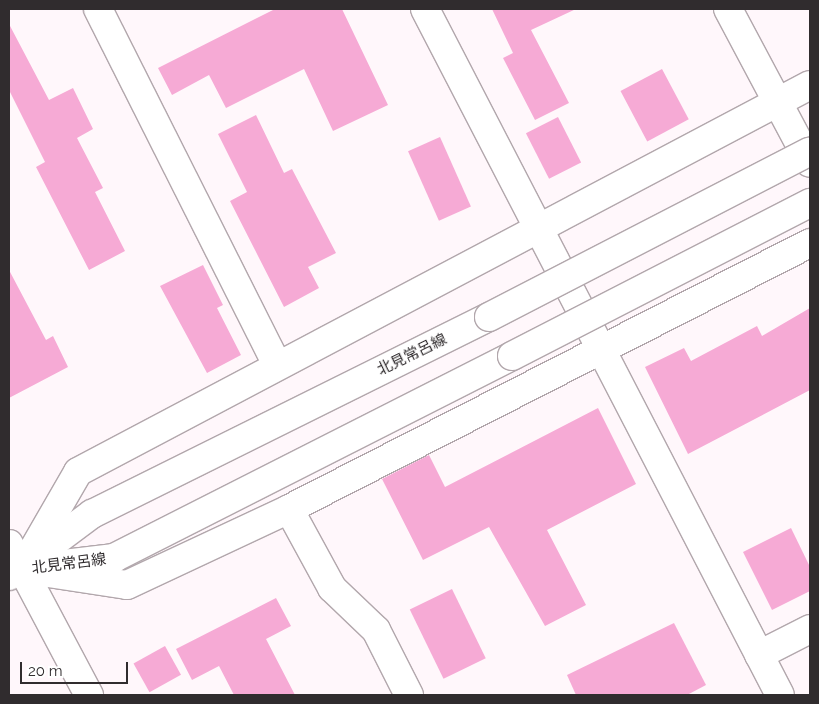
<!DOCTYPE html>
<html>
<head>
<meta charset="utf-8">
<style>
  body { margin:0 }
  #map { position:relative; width:819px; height:704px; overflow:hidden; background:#fff7fb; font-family:Raleway,"Noto Sans JP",sans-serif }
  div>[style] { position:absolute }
  .building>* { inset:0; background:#f6aad5; transform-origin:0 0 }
  .roads { filter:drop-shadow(1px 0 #b2a7ac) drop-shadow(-1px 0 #b2a7ac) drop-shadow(0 1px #b2a7ac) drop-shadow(0 -1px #b2a7ac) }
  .street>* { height:28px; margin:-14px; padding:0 14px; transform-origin:14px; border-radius:14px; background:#fff }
  .secondary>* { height:28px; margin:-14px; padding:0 14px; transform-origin:14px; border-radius:14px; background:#fff }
  .primary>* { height:28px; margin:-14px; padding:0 14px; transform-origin:14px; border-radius:14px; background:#fff }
  .bridges { filter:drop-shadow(1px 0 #b2a7ac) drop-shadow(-1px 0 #b2a7ac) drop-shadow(0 1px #b2a7ac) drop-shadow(0 -1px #b2a7ac) }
  .primary-bridge>* { height:28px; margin:-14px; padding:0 14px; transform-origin:14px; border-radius:14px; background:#fff }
  span { translate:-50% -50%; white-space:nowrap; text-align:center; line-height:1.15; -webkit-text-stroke:4.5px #fff; paint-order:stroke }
  .street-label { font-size:15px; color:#302c2e }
  .frame { position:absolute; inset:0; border:10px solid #302c2e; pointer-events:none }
  .scale { position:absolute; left:20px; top:662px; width:108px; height:22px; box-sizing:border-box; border:2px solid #302c2e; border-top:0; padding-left:6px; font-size:15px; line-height:18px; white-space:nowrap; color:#302c2e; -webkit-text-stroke:4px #fff; paint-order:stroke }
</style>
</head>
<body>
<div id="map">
  <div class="building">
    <div style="clip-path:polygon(275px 9px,342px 9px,388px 105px,333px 131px,304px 69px,226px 108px,209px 75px,172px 95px,158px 68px)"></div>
    <div style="clip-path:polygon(492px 9px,576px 9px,531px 30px,569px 103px,535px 120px,503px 58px,513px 53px)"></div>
    <div style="clip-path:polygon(9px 24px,49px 100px,73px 88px,93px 129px,77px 138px,103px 188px,95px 192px,125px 251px,89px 270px,36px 167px,45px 162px,9px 90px)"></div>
    <div style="left:662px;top:69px;width:57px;height:47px;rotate:62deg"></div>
    <div style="clip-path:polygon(256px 115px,284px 173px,292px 169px,336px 253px,308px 267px,319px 288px,284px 307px,230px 201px,247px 192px,218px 134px)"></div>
    <div style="left:558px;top:117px;width:51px;height:36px;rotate:63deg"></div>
    <div style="left:440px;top:137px;width:76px;height:35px;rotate:66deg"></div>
    <div style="clip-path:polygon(203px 265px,223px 305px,217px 308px,241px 355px,207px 373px,160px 286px)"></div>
    <div style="clip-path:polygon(9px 270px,46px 340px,53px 336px,68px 367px,9px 398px)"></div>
    <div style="clip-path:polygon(810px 308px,810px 390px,688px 454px,645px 367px,684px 348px,691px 361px,757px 326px,762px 336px)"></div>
    <div style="clip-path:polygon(598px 408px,636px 484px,547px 530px,586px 605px,545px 626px,489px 527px,423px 560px,382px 479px,429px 455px,445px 487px)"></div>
    <div style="clip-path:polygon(791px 528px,810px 567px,810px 591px,772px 610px,743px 552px)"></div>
    <div style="left:452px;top:589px;width:77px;height:47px;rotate:64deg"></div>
    <div style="clip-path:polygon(276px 598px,291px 626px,266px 639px,295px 695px,234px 695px,219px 666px,192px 680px,176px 649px)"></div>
    <div style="clip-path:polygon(674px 623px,706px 685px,687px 695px,576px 695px,567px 675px)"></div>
    <div style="left:165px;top:646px;width:33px;height:36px;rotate:61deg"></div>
  </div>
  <div class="roads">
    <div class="street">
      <div style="left:98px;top:9px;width:398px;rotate:63.3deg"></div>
      <div style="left:425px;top:9px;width:772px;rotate:62.64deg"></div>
      <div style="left:728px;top:9px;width:174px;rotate:62deg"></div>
      <div style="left:810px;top:85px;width:828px;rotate:152.14deg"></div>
      <div style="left:78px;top:472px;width:112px;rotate:120deg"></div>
      <div style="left:22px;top:569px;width:106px;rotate:8.7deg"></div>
      <div style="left:127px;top:585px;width:179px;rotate:-25.1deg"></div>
      <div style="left:289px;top:509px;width:585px;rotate:-27.05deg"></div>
      <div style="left:289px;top:509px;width:90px;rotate:61.4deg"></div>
      <div style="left:332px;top:588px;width:61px;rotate:43.7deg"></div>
      <div style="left:376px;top:630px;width:73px;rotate:63.1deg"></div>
      <div style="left:759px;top:655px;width:57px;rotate:-27deg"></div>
    </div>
    <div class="secondary">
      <div style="left:9px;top:544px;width:171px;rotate:62.1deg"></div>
    </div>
    <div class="primary">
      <div style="left:22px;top:569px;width:93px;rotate:-6.8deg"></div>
      <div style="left:114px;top:558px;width:446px;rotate:-26.9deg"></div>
      <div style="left:9px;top:576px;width:104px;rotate:-36.8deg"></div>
      <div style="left:92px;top:514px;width:443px;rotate:-26.4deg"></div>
    </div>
  </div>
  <div class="bridges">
    <div class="primary-bridge">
      <div style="left:489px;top:317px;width:361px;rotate:-27.3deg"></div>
      <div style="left:512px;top:356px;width:335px;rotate:-27.2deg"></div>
    </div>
  </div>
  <div class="street-label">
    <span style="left:412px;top:355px;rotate:-26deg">北見常呂線</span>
    <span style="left:69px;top:564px;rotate:-7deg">北見常呂線</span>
  </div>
  <div class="frame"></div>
  <div class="scale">20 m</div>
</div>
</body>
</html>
